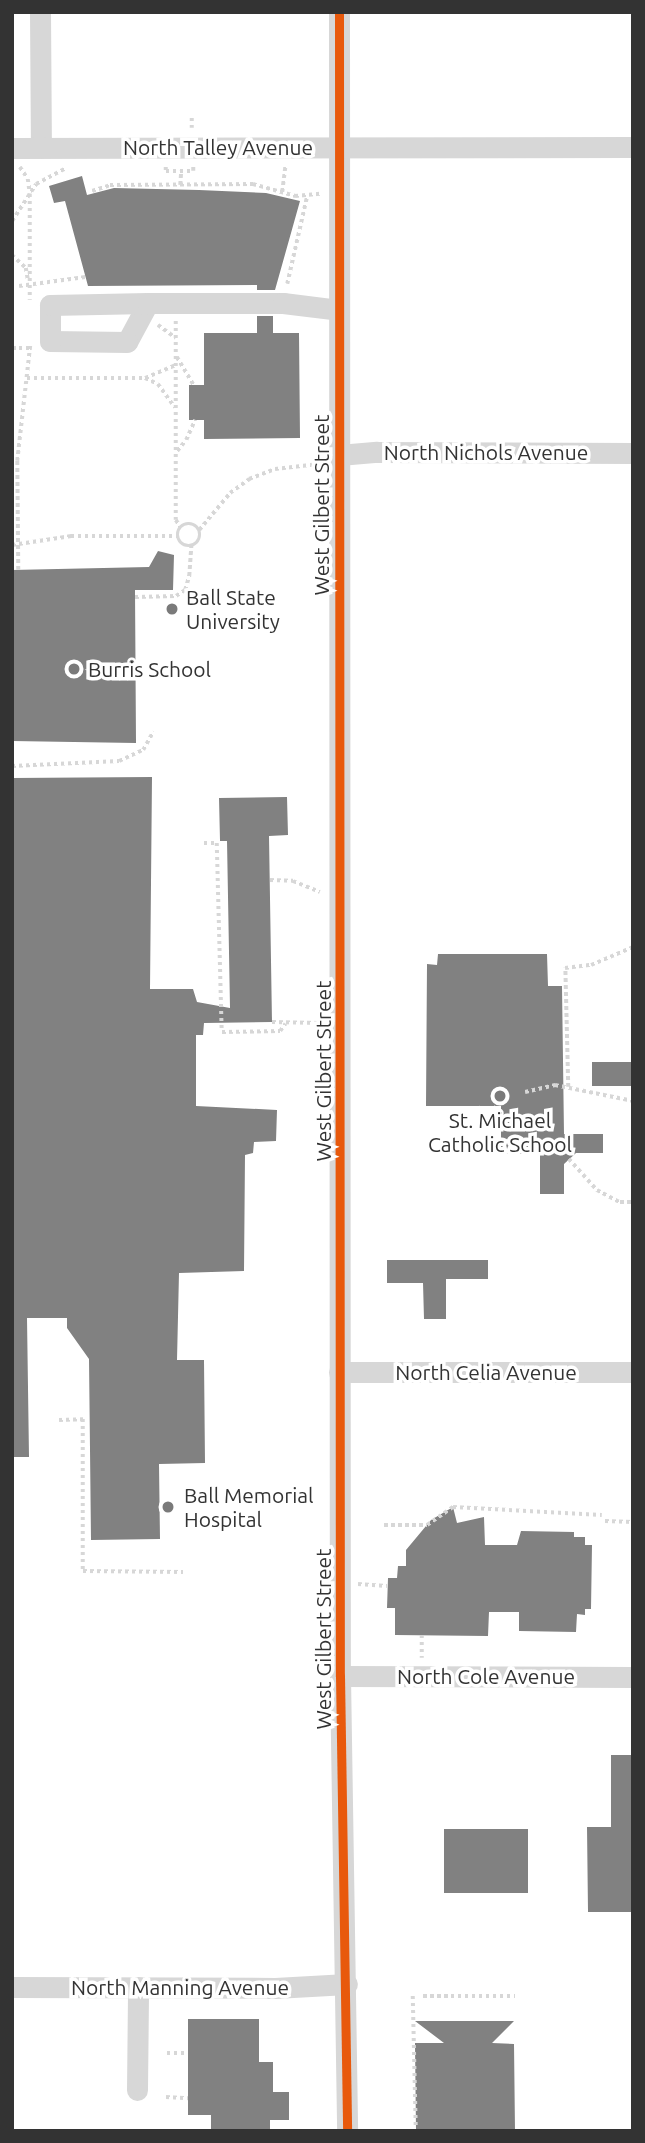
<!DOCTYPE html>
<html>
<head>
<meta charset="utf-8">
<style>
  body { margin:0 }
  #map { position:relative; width:645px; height:2143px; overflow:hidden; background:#fff; font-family:Ubuntu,sans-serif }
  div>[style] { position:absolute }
  .building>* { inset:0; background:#818181; transform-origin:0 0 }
  .path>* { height:3.5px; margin-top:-1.75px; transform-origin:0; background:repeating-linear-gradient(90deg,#d7d7d7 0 3.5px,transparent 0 7px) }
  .path>.ring { margin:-1.75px; padding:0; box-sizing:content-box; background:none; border:3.5px solid #d7d7d7; border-radius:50% }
  .minor>* { height:21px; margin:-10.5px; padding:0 10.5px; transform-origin:10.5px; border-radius:10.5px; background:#d7d7d7 }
  .cycleway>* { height:9px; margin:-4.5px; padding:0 4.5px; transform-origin:4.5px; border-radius:4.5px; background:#e8590c }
  .dots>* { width:19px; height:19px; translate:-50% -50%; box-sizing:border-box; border:4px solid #fff; border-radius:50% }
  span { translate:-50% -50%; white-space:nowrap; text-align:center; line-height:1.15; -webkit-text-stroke:7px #fff; paint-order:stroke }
  .street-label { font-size:21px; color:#333 }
  .poi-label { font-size:21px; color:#333 }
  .left { translate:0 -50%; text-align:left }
  .frame { position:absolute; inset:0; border:14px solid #333; pointer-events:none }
</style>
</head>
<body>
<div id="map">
  <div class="building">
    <div style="clip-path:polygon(82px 176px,87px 195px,114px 188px,199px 190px,266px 193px,300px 201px,275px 290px,257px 290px,257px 285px,88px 286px,65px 201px,54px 203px,49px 186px)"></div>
    <div style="clip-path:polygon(257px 316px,273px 316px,273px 333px,299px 333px,300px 438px,204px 439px,204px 420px,189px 420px,189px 385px,204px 385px,204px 333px,257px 333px)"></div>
    <div style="clip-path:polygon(158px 551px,174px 555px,173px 590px,135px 590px,136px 743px,12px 741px,12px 570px,149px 567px)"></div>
    <div style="clip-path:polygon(152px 777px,150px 989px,193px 989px,197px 1002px,230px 1008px,227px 841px,220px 841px,219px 798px,287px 797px,288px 835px,269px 836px,272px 1022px,204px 1023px,203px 1035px,196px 1035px,196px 1106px,277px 1110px,276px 1141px,254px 1142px,253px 1153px,245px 1155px,244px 1271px,179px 1273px,177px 1360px,204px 1360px,205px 1463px,159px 1464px,160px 1539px,91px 1540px,89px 1359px,67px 1328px,67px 1318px,27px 1318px,29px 1457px,12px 1457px,12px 778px)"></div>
    <div style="clip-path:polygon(438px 954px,547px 954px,548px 986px,562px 986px,564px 1134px,603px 1134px,603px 1153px,576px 1153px,564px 1164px,564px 1194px,540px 1194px,540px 1154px,501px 1154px,501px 1106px,426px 1106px,427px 964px,437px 965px)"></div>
    <div style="left:592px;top:1062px;width:41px;height:24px"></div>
    <div style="clip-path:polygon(387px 1260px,488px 1260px,488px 1279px,446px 1279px,446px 1319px,424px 1319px,423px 1283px,387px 1283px)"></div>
    <div style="clip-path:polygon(453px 1507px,457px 1523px,484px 1517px,485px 1545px,517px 1545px,521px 1531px,574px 1532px,574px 1537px,585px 1537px,585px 1545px,592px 1545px,591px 1609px,585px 1609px,585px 1615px,577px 1614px,576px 1632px,519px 1631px,519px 1612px,489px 1612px,488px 1636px,395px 1635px,395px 1608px,387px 1608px,388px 1578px,397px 1578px,398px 1566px,406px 1566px,406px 1550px,431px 1520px)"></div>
    <div style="clip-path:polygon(611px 1755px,633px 1755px,633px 1912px,588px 1912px,587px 1827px,611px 1827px)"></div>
    <div style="left:528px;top:1829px;width:64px;height:84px;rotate:90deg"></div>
    <div style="clip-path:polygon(188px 2019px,259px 2019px,259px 2062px,273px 2062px,273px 2092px,289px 2092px,289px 2120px,270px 2120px,270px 2131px,211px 2131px,211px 2115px,188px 2115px)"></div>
    <div style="clip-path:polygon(415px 2021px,514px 2021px,492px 2043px,514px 2044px,515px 2131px,416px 2131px,415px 2043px,444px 2043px)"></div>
  </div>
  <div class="path">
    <div style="left:192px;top:118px;width:10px;rotate:90deg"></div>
    <div style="left:20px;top:167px;width:14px;rotate:56deg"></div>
    <div style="left:28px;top:179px;width:15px;rotate:82deg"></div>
    <div style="left:30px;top:194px;width:106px;rotate:90deg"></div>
    <div style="left:166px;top:167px;width:4px;rotate:90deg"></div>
    <div style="left:166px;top:171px;width:27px"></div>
    <div style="left:193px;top:171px;width:4px;rotate:-90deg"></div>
    <div style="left:180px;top:185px;width:14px;rotate:-86deg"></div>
    <div style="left:92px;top:191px;width:19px;rotate:-18deg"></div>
    <div style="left:110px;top:185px;width:143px;rotate:-0.4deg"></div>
    <div style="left:253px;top:184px;width:44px;rotate:15.9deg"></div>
    <div style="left:295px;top:196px;width:25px;rotate:-5deg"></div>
    <div style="left:282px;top:192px;width:25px;rotate:-83deg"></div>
    <div style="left:12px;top:221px;width:44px;rotate:-57deg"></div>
    <div style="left:36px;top:184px;width:34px;rotate:-28deg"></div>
    <div style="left:12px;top:255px;width:19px;rotate:43deg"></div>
    <div style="left:26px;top:268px;width:11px;rotate:80deg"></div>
    <div style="left:287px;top:284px;width:90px;rotate:-77.2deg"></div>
    <div style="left:19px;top:286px;width:67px;rotate:-7.8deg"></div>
    <div style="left:176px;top:321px;width:199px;rotate:90deg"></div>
    <div style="left:176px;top:520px;width:9px;rotate:58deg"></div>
    <div style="left:158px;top:325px;width:22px;rotate:36deg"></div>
    <div style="left:12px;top:348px;width:18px"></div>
    <div style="left:177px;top:357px;width:33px;rotate:59deg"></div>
    <div style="left:27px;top:378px;width:118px"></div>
    <div style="left:145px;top:378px;width:33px;rotate:-23deg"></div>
    <div style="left:145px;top:378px;width:14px;rotate:25deg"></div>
    <div style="left:158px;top:384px;width:29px;rotate:54deg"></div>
    <div style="left:177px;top:451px;width:14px;rotate:-51deg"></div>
    <div style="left:186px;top:440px;width:22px;rotate:-66deg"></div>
    <div class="ring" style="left:178px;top:524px;width:18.5px;height:18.5px"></div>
    <div style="left:199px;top:530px;width:48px;rotate:-50deg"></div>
    <div style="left:230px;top:493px;width:24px;rotate:-36deg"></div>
    <div style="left:249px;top:479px;width:28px;rotate:-21deg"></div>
    <div style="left:275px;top:469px;width:44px;rotate:-6.5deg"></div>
    <div style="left:12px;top:545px;width:60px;rotate:-8.7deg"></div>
    <div style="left:71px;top:536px;width:107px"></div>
    <div style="left:18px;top:570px;width:109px;rotate:-90.5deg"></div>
    <div style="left:17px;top:461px;width:116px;rotate:-83.6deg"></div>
    <div style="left:135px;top:597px;width:41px;rotate:-1.4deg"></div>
    <div style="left:176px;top:596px;width:11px;rotate:-34deg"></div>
    <div style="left:185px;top:590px;width:15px;rotate:-74deg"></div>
    <div style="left:189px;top:576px;width:30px;rotate:-86deg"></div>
    <div style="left:12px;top:766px;width:107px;rotate:-2.7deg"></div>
    <div style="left:119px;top:761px;width:26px;rotate:-25deg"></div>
    <div style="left:143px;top:750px;width:21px;rotate:-61deg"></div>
    <div style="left:204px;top:843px;width:13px"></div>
    <div style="left:217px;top:843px;width:189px;rotate:88.5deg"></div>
    <div style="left:222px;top:1032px;width:58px;rotate:-1deg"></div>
    <div style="left:280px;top:1031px;width:9px;rotate:-54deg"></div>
    <div style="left:270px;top:880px;width:23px;rotate:2deg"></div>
    <div style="left:293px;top:881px;width:29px;rotate:22deg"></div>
    <div style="left:272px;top:1022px;width:47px;rotate:1.2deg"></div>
    <div style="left:568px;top:1087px;width:119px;rotate:-91.4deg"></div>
    <div style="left:565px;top:968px;width:26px;rotate:-7deg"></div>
    <div style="left:591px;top:965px;width:46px;rotate:-23.2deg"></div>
    <div style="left:525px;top:1092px;width:31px;rotate:-13deg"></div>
    <div style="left:555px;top:1085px;width:80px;rotate:11.6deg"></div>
    <div style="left:569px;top:1159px;width:42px;rotate:47.9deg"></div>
    <div style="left:597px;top:1190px;width:26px;rotate:28deg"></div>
    <div style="left:620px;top:1202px;width:13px"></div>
    <div style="left:59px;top:1420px;width:24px;rotate:-2deg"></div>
    <div style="left:83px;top:1419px;width:152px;rotate:90deg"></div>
    <div style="left:83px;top:1571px;width:100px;rotate:0.6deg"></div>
    <div style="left:605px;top:1521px;width:28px;rotate:2deg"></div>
    <div style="left:384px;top:1525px;width:43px"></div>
    <div style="left:427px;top:1525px;width:32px;rotate:-35deg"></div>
    <div style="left:453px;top:1507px;width:149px;rotate:3.1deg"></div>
    <div style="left:358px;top:1584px;width:29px;rotate:4deg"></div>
    <div style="left:422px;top:1635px;width:23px;rotate:90deg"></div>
    <div style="left:413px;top:1996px;width:135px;rotate:88.7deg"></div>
    <div style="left:423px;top:1996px;width:92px"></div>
    <div style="left:167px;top:2053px;width:21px"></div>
    <div style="left:166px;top:2097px;width:22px;rotate:3deg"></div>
  </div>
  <div class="minor">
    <div style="left:40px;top:12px;width:136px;rotate:89.6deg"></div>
    <div style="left:339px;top:12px;width:1664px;rotate:89.97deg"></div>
    <div style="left:340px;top:1676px;width:455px;rotate:89.1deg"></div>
    <div style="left:12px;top:148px;width:621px;rotate:-0.09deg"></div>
    <div style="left:148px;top:303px;width:44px;rotate:118.3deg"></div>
    <div style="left:127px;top:342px;width:77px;rotate:-179.3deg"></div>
    <div style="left:50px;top:341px;width:36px;rotate:-90deg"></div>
    <div style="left:50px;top:305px;width:98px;rotate:-1.2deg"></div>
    <div style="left:148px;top:303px;width:135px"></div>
    <div style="left:283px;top:303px;width:56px;rotate:7.1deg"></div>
    <div style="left:339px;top:455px;width:38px;rotate:-5deg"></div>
    <div style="left:377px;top:452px;width:256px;rotate:0.2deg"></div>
    <div style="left:339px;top:1372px;width:294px"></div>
    <div style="left:340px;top:1676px;width:293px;rotate:0.2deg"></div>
    <div style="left:12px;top:1987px;width:263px;rotate:0.2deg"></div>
    <div style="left:275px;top:1988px;width:72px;rotate:-3.2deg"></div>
    <div style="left:137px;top:2090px;width:103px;rotate:-89.4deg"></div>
  </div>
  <div class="cycleway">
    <div style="left:339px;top:12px;width:1664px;rotate:89.97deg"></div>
    <div style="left:340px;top:1676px;width:455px;rotate:89.1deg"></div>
  </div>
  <div class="dots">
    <div style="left:172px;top:609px;background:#7a7a7a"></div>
    <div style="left:74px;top:669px;background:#7a7a7a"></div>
    <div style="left:500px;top:1096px;background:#7a7a7a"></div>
    <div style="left:168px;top:1507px;background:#7a7a7a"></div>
  </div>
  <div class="street-label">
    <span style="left:218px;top:147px">North Talley Avenue</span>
    <span style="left:486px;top:452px">North Nichols Avenue</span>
    <span style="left:321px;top:505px;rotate:-90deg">West Gilbert Street</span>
    <span style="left:323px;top:1071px;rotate:-90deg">West Gilbert Street</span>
    <span style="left:486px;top:1372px">North Celia Avenue</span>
    <span style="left:323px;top:1639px;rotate:-90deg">West Gilbert Street</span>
    <span style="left:486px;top:1676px">North Cole Avenue</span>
    <span style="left:180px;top:1987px">North Manning Avenue</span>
  </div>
  <div class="poi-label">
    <span class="left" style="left:186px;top:609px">Ball State<br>University</span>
    <span class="left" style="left:88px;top:669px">Burris School</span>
    <span style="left:500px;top:1132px">St. Michael<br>Catholic School</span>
    <span class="left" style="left:184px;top:1507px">Ball Memorial<br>Hospital</span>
  </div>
  <div class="frame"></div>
</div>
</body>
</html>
